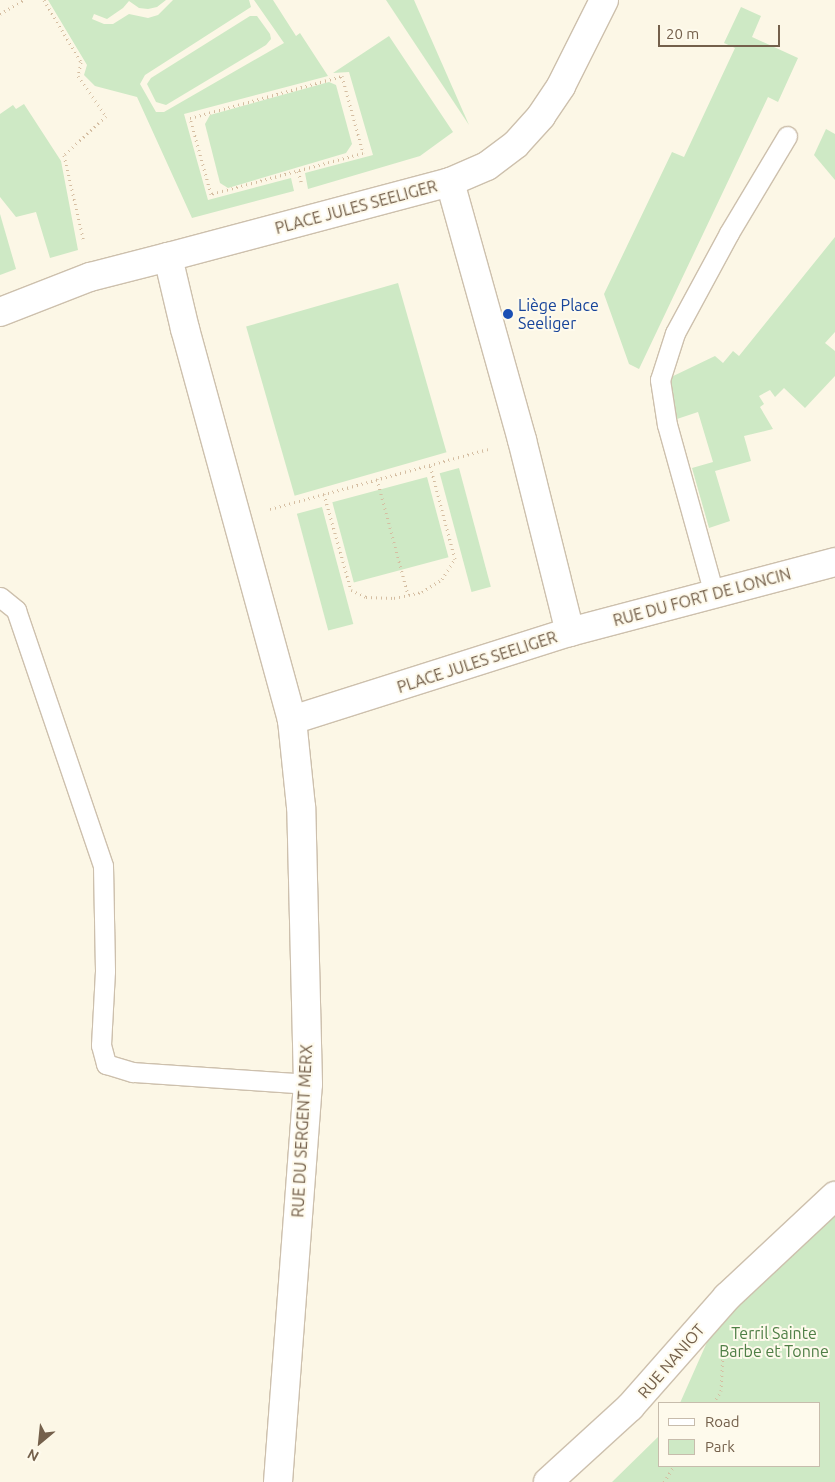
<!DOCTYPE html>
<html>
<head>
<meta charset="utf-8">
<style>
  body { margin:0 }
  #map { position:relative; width:835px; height:1482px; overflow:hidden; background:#fcf7e6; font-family:Ubuntu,sans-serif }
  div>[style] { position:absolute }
  .green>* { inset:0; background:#cee9c5; transform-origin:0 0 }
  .path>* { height:3px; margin-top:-1.5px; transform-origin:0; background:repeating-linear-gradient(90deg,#d5bea2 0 1px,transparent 0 5px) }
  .roads { filter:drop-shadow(1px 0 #cdc0ad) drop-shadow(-1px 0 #cdc0ad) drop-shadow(0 1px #cdc0ad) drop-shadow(0 -1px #cdc0ad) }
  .service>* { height:19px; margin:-9.5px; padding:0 9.5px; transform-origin:9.5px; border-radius:9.5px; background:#fff }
  .minor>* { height:28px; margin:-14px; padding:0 14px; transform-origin:14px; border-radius:14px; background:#fff }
  .dots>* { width:14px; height:14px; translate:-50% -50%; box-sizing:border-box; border:2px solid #fefaec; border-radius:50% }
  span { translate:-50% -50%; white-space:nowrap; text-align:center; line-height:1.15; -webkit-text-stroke:4px #fefaec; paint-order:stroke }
  .street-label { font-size:16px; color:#74604b }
  .transit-label { font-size:16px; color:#164399 }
  .left { translate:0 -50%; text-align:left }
  .park-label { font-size:16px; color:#4f7f46 }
  .legend { position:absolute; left:658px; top:1402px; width:162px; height:65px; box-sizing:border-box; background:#fefaec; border:1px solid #c7bcac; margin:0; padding:6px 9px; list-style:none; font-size:15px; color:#74604b }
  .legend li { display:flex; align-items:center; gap:10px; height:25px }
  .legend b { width:25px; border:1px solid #c7bcac }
  .north { position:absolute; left:15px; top:1417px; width:50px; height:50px; -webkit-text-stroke:4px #fefaec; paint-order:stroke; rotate:208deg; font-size:14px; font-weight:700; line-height:20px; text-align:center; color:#74604b }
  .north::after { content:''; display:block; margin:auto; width:18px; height:22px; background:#74604b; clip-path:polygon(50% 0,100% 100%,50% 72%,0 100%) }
  .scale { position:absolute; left:658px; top:25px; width:122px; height:22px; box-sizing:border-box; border:2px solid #74604b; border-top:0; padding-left:6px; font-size:15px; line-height:18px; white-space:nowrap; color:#74604b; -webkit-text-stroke:4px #fefaec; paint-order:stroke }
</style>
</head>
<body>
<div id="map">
  <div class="green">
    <div style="clip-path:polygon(48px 0,166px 0,157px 7px,148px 9px,139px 8px,129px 1px,123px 8px,107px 19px,94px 14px,92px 19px,104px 24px,113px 24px,129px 14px,148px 18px,158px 15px,173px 0,249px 0,251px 7px,145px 75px,140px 84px,156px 112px,164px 112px,284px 43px,254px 0,273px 0,296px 36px,300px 33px,328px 76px,184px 114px,208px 200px,291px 178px,294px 191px,192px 218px,137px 97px,95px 86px,84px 75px,87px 65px)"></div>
    <div style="clip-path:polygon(386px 0,414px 0,469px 125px)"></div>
    <div style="clip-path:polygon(741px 7px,761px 16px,752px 37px,798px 58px,778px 102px,768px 97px,639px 369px,629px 364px,604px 294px,672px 152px,684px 157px,735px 48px,724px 43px)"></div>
    <div style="clip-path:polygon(250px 16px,257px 16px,270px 34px,271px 39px,266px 45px,166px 105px,156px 102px,147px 84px,151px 78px)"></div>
    <div style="clip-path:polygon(389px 36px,453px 132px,420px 156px,308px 189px,305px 173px,373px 155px,349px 72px,333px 73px)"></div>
    <div style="clip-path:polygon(329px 82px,336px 85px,352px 144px,346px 153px,228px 188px,220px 183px,205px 124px,210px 115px)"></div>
    <div style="clip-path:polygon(24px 104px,61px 161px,78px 250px,50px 258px,36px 212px,16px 217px,0 197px,0 114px,13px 105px,16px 109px)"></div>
    <div style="clip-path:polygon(826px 129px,835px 134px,835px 180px,814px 155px)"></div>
    <div style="clip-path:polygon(0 214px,16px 269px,0 275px)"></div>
    <div style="clip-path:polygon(835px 237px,835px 332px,825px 343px,835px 351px,835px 376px,805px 408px,784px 388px,775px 397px,770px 390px,759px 396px,764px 404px,760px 407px,773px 429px,744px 436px,751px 461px,715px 471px,730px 521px,709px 528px,692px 468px,713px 462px,698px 412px,677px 419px,667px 379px,715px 356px,723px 363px,733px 351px,739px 356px)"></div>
    <div style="left:398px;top:283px;width:176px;height:158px;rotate:74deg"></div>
    <div style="left:459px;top:468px;width:123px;height:20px;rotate:75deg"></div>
    <div style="left:427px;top:477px;width:83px;height:98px;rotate:75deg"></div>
    <div style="left:322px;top:507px;width:121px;height:26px;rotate:75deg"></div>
    <div style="clip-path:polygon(835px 1196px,835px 1482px,612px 1482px,659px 1436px,659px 1466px,819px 1466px,819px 1403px,680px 1403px,727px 1297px)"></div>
  </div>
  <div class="path">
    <div style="left:44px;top:0;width:72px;rotate:59.2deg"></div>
    <div style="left:81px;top:62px;width:14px;rotate:102deg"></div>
    <div style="left:78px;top:76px;width:49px;rotate:55deg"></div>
    <div style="left:106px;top:116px;width:57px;rotate:137.1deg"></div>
    <div style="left:64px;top:155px;width:89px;rotate:77.1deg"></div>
    <div style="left:0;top:14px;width:27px;rotate:-31deg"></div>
    <div style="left:342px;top:76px;width:80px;rotate:74.7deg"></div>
    <div style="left:363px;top:153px;width:157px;rotate:164.9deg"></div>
    <div style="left:211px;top:194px;width:79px;rotate:-105.4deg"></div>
    <div style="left:190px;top:118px;width:158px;rotate:-15.4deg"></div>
    <div style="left:298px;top:171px;width:14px;rotate:73deg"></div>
    <div style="left:377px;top:479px;width:120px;rotate:75deg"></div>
    <div style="left:324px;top:494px;width:100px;rotate:74.3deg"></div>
    <div style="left:351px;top:590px;width:17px;rotate:25deg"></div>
    <div style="left:366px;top:597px;width:28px;rotate:2deg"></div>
    <div style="left:394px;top:598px;width:29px;rotate:-12deg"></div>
    <div style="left:422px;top:592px;width:24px;rotate:-33deg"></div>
    <div style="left:442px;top:579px;width:24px;rotate:-57deg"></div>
    <div style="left:455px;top:559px;width:97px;rotate:-104.9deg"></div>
    <div style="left:270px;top:509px;width:226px;rotate:-15.4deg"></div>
    <div style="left:713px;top:1403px;width:14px;rotate:-56deg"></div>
    <div style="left:721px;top:1391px;width:34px;rotate:-87deg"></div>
    <div style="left:664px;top:1482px;width:19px;rotate:-58deg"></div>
  </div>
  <div class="roads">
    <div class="service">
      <div style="left:714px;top:594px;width:175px;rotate:-105.5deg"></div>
      <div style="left:667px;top:425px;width:46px;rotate:-98.8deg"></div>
      <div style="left:660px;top:380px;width:49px;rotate:-72.3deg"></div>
      <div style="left:675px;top:333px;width:114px;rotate:-61.6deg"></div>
      <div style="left:729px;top:233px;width:113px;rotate:-59.1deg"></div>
      <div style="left:0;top:597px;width:21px;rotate:39deg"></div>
      <div style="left:16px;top:610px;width:270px;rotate:71.2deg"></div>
      <div style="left:103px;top:866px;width:105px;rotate:88.9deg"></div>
      <div style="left:105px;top:971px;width:74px;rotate:93.1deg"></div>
      <div style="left:101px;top:1045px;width:20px;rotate:75deg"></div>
      <div style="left:106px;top:1064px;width:28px;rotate:17deg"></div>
      <div style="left:133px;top:1072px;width:175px;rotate:3.9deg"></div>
    </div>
    <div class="minor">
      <div style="left:450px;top:182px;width:268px;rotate:74.4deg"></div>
      <div style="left:522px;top:440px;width:198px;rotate:76deg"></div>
      <div style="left:0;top:312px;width:97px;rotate:-21.3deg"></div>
      <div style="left:90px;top:277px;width:81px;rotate:-14.4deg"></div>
      <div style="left:292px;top:720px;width:292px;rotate:-17.6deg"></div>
      <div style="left:570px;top:632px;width:274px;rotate:-14.8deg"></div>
      <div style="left:278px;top:1482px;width:399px;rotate:-85.7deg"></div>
      <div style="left:308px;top:1084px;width:277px;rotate:-91.4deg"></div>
      <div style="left:301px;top:807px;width:87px;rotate:-95.9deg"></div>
      <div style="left:292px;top:720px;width:405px;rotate:-105.3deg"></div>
      <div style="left:185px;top:329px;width:74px;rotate:-103.3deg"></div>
      <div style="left:168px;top:257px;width:292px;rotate:-14.9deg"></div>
      <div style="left:450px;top:182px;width:40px;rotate:-23.4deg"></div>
      <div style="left:487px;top:166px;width:36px;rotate:-37deg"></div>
      <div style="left:516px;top:144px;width:38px;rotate:-48deg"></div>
      <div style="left:541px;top:116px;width:36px;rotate:-56deg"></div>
      <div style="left:561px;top:86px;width:96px;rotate:-63.4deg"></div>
      <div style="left:548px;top:1482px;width:111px;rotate:-42.4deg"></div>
      <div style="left:630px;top:1407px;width:147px;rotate:-48.6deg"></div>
      <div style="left:727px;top:1297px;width:148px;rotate:-43.1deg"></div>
    </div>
  </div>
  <div class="dots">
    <div style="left:508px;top:314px;background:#1a4fb4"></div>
  </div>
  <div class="street-label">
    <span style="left:356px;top:207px;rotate:-15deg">PLACE JULES SEELIGER</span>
    <span style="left:702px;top:597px;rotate:-15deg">RUE DU FORT DE LONCIN</span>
    <span style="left:477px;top:662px;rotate:-18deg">PLACE JULES SEELIGER</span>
    <span style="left:302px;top:1131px;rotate:-87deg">RUE DU SERGENT MERX</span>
    <span style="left:671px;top:1361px;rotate:-49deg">RUE NANIOT</span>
  </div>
  <div class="transit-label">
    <span class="left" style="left:518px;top:314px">Liège Place<br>Seeliger</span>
  </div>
  <div class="park-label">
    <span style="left:774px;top:1342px">Terril Sainte<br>Barbe et Tonne</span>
  </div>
  <ul class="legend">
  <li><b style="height:6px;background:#fff"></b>Road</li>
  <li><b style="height:14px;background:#cee9c5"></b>Park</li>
  </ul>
  <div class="north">N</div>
  <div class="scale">20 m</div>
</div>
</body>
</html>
